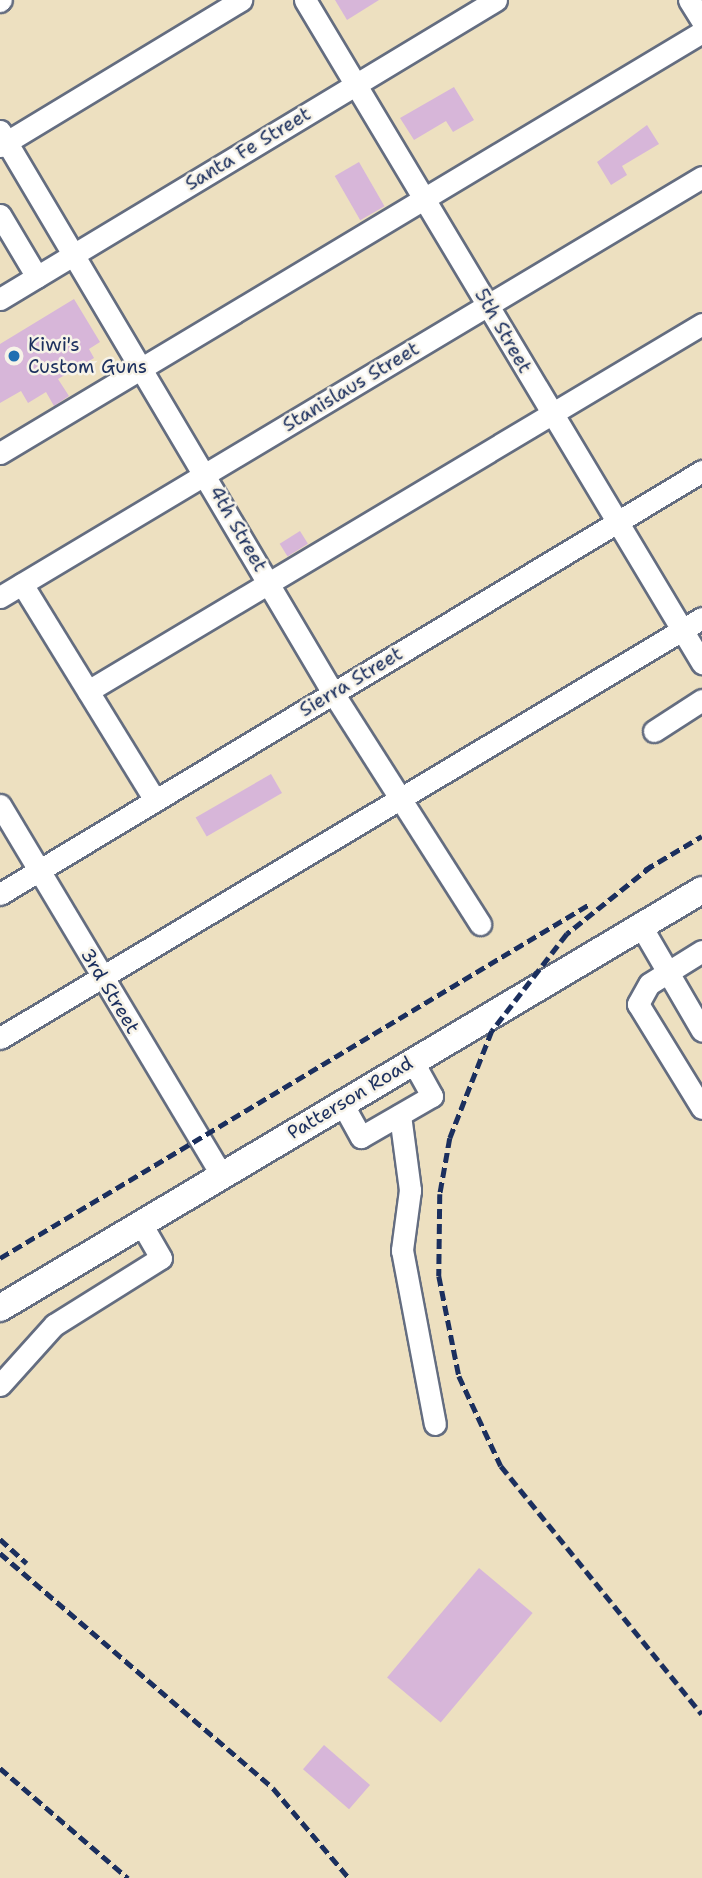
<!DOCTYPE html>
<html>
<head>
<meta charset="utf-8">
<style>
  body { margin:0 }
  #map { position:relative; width:702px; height:1878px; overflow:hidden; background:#ede0c0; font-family:"Shantell Sans",sans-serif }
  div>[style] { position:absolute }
  .building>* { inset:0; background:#d7b6d9; transform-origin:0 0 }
  .roads { filter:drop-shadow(2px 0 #646d80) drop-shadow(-2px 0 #646d80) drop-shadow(0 2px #646d80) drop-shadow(0 -2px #646d80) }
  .minor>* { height:21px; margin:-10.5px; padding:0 10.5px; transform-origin:10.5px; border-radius:10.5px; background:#fff }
  .major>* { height:26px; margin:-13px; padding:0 13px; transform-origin:13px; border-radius:13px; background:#fff }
  .rail>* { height:4.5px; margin-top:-2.25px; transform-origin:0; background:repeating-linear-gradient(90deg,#1b2f5e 0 10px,transparent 0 15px) }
  .dots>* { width:19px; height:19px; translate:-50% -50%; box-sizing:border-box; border:4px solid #f7f3e8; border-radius:50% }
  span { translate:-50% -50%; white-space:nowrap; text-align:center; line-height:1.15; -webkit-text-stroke:5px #f7f3e8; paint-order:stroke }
  .street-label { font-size:19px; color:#1b2f5e }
  .poi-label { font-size:19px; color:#1b2f5e }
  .left { translate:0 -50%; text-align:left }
</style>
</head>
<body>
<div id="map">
  <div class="building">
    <div style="clip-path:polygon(335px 0,379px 0,347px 20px)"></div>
    <div style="clip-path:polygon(454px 87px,474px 120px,453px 132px,446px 121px,414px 140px,400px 118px)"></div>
    <div style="clip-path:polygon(647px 125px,659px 144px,622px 166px,627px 175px,611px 185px,597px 162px)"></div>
    <div style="left:359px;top:162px;width:51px;height:28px;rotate:60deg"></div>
    <div style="clip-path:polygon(74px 299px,100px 342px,89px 349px,94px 358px,58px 379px,69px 396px,54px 406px,46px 392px,28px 403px,21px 391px,0 403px,0 344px)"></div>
    <div style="left:300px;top:531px;width:15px;height:24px;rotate:58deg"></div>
    <div style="left:271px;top:774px;width:22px;height:87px;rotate:60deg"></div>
    <div style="left:479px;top:1568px;width:70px;height:143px;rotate:40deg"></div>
    <div style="left:324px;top:1745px;width:61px;height:32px;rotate:41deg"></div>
  </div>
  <div class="roads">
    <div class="minor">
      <div style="left:305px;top:0;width:773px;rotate:59.09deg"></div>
      <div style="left:689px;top:0;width:25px;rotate:58deg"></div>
      <div style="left:0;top:1px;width:1px;rotate:-45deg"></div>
      <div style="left:0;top:131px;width:653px;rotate:59.35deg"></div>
      <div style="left:333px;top:693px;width:274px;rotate:57.5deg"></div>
      <div style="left:0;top:146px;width:282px;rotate:-31.2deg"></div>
      <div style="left:0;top:215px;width:72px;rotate:59.2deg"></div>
      <div style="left:0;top:299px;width:579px;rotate:-31.08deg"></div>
      <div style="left:0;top:453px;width:819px;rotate:-30.95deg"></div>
      <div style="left:22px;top:584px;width:254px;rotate:58.4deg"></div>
      <div style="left:0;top:597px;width:818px;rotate:-30.89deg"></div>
      <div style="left:88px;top:691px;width:715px;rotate:-30.87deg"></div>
      <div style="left:654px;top:731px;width:57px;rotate:-32.9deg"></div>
      <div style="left:0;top:805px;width:432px;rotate:59.1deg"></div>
      <div style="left:0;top:894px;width:820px;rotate:-31.07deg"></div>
      <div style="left:641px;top:926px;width:121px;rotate:59.8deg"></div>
      <div style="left:702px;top:951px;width:62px;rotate:148.1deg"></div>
      <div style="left:649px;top:984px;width:23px;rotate:119deg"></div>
      <div style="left:638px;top:1004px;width:122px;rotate:58.4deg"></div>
      <div style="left:0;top:1038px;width:818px;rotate:-30.89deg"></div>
      <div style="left:342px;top:1103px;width:39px;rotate:61deg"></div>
      <div style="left:361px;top:1137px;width:82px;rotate:-30deg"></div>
      <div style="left:432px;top:1096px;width:41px;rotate:-119.1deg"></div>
      <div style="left:400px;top:1115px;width:76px;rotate:82.4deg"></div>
      <div style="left:410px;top:1190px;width:61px;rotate:97.6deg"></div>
      <div style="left:402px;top:1250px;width:177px;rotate:79.3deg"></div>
      <div style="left:0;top:1385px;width:81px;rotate:-48deg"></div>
      <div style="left:54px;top:1325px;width:126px;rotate:-32.1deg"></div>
      <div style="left:161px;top:1258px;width:39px;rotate:-120deg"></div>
    </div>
    <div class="major">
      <div style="left:0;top:1308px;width:817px;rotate:-30.77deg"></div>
    </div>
  </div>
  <div class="rail">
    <div style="left:652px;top:866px;width:109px;rotate:141.3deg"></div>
    <div style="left:567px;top:934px;width:123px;rotate:127.7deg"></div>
    <div style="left:492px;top:1031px;width:115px;rotate:111.4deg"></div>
    <div style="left:450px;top:1138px;width:57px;rotate:100.1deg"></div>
    <div style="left:440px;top:1194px;width:82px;rotate:90.7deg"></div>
    <div style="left:439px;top:1276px;width:102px;rotate:78.7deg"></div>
    <div style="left:459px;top:1376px;width:99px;rotate:65deg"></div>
    <div style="left:501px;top:1466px;width:319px;rotate:51deg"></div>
    <div style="left:645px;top:870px;width:66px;rotate:-30.8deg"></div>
    <div style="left:0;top:1258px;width:686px;rotate:-30.98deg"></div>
    <div style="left:0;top:1539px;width:36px;rotate:42deg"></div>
    <div style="left:0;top:1553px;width:360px;rotate:40.7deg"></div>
    <div style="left:273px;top:1788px;width:118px;rotate:49.8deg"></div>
    <div style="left:0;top:1768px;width:169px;rotate:40.7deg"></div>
  </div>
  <div class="dots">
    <div style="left:14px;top:356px;background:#1f6fb2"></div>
  </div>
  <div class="street-label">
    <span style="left:248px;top:149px;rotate:-31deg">Santa Fe Street</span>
    <span style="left:503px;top:331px;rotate:60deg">5th Street</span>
    <span style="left:351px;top:387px;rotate:-31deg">Stanislaus Street</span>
    <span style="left:238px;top:529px;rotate:60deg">4th Street</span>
    <span style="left:351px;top:682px;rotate:-31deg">Sierra Street</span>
    <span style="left:110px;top:991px;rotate:59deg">3rd Street</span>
    <span style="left:350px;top:1098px;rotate:-31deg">Patterson Road</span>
  </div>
  <div class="poi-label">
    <span class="left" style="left:28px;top:356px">Kiwi's<br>Custom Guns</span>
  </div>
</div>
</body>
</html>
